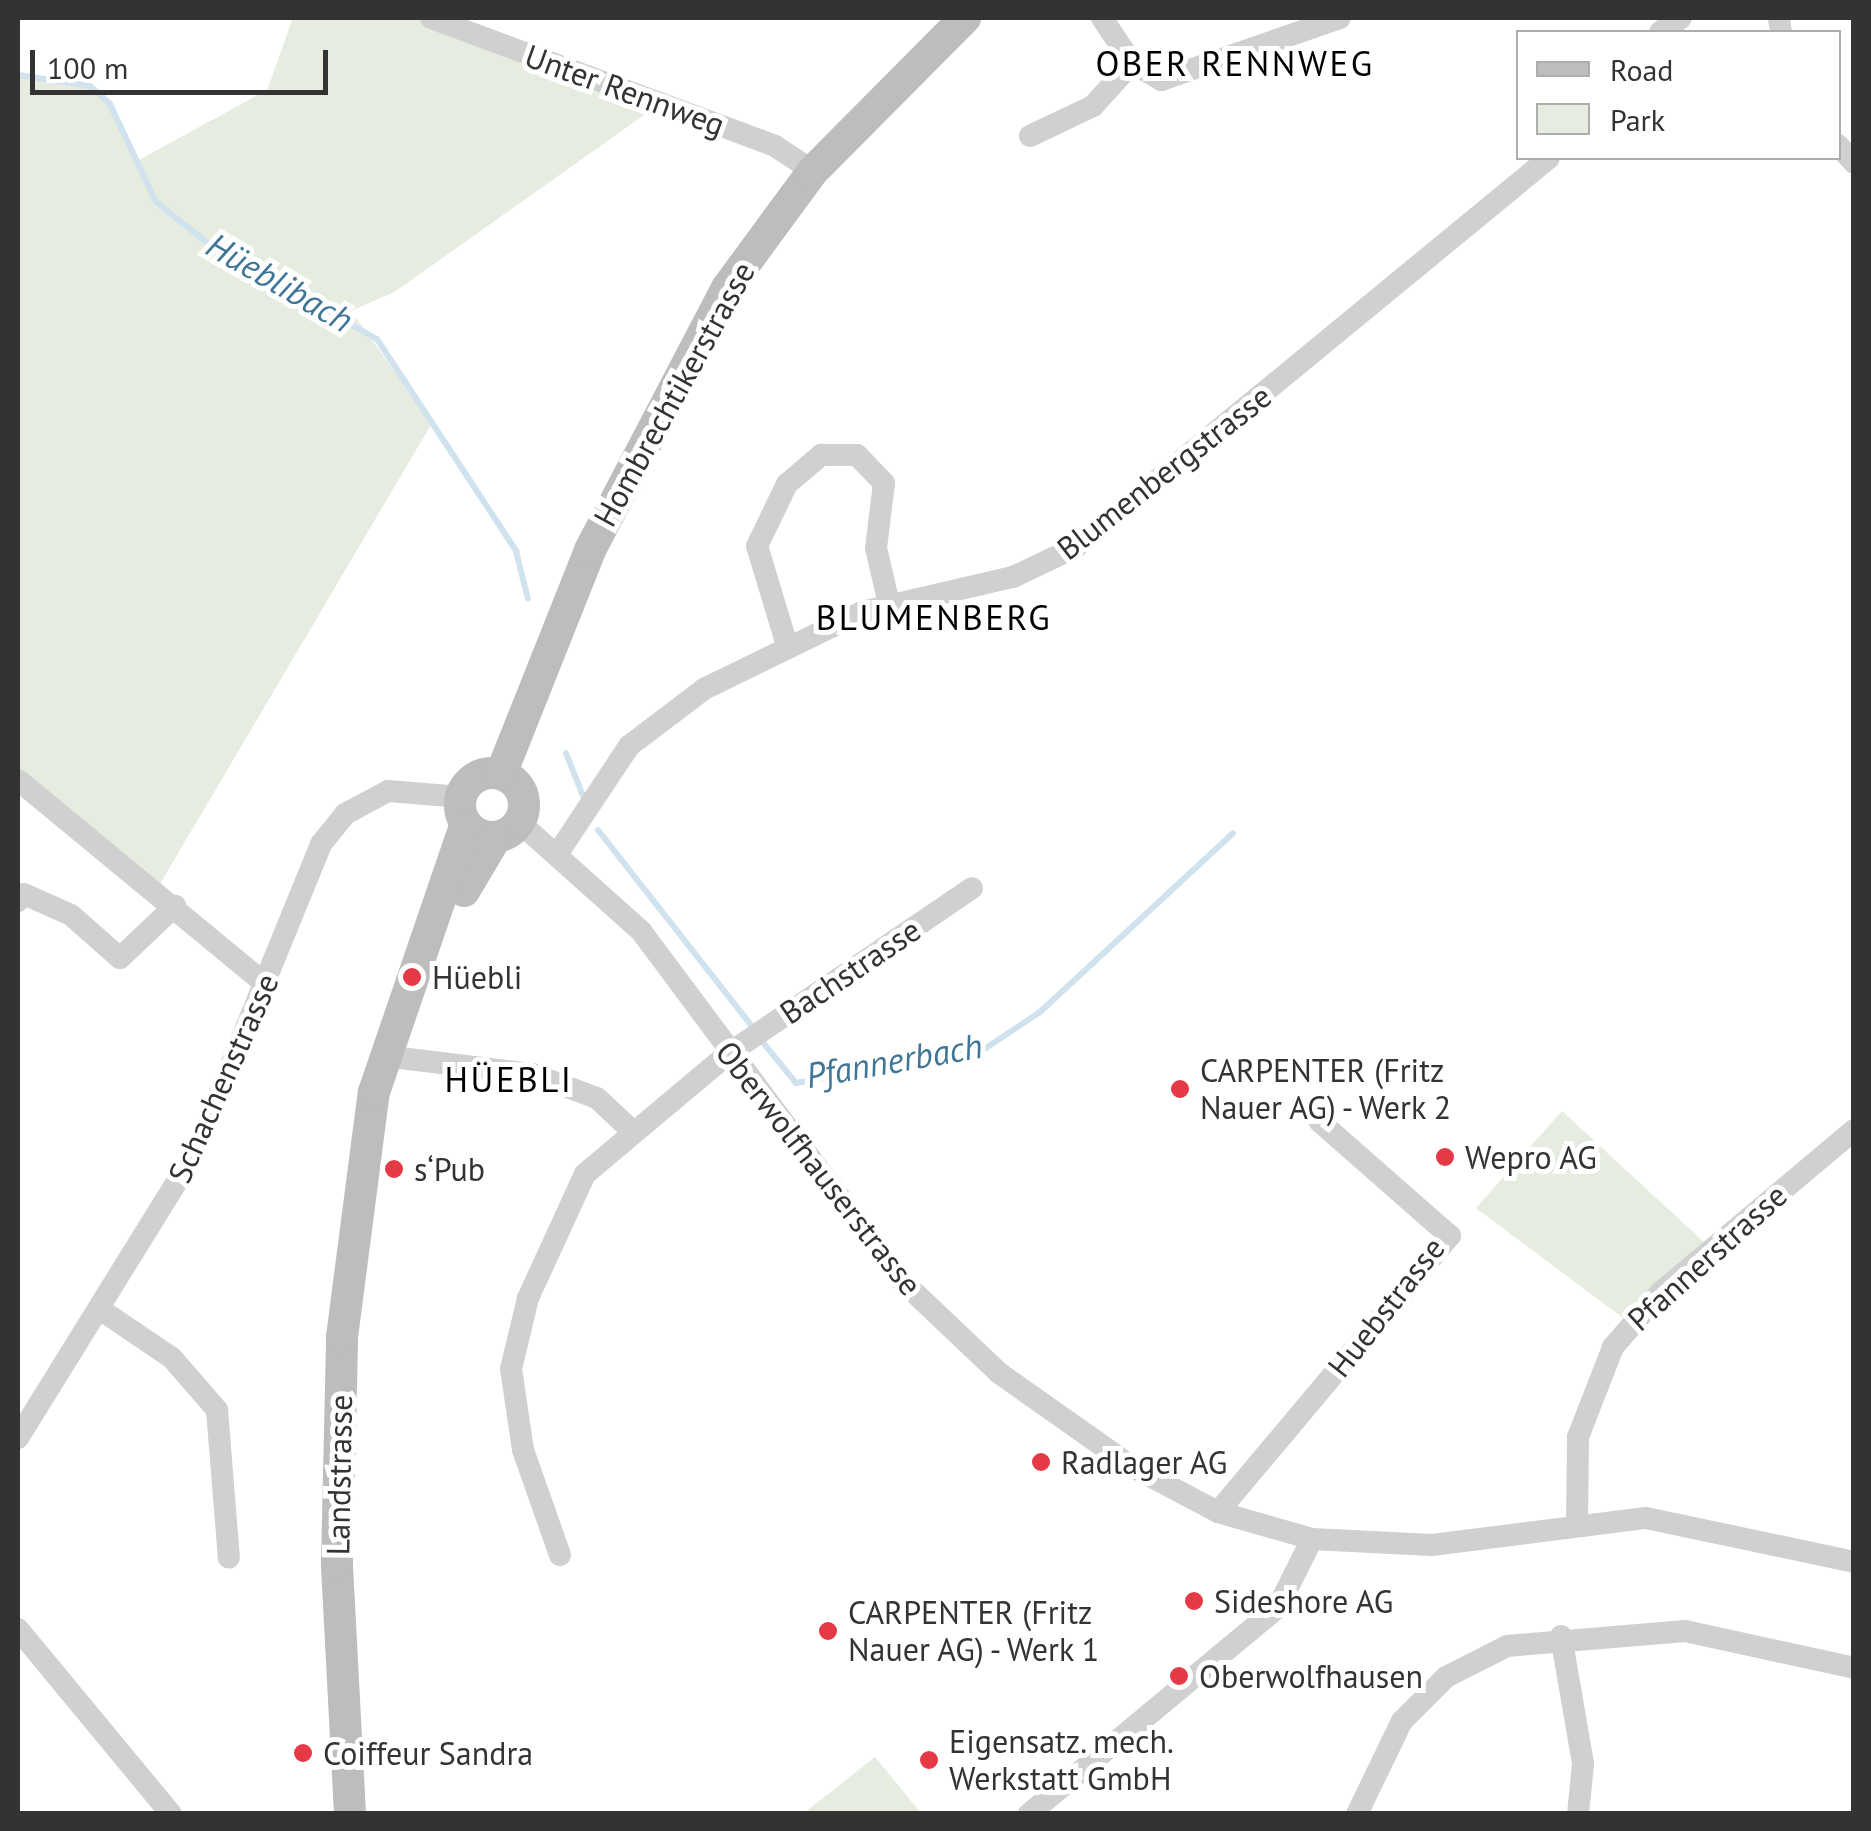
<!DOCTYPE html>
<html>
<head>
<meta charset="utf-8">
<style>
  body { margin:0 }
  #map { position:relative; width:1871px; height:1831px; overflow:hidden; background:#fff; font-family:"PT Sans",sans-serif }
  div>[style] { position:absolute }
  .green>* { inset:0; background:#e6ecdf }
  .stream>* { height:6px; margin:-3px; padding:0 3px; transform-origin:3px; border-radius:3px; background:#cfe2ee }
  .street>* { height:22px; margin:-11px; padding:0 11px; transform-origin:11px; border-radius:11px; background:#d0d0d0 }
  .secondary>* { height:32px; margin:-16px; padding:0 16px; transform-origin:16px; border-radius:16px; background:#bdbdbd }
  .secondary>.ring { margin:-16px; padding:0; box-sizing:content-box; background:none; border:32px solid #bdbdbd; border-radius:50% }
  .dots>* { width:28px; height:28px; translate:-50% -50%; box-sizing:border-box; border:5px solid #fff; border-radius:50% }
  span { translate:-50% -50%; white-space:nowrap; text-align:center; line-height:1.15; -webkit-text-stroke:10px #fff; paint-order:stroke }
  .street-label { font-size:32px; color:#333 }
  .poi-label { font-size:32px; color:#333 }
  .left { translate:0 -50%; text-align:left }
  .neighbourhood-label { font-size:35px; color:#000; letter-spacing:2.5px }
  .water-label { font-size:35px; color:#3f7597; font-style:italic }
  .frame { position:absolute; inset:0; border:20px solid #333; pointer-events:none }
  .legend { position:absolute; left:1516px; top:30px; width:325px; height:130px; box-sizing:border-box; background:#fff; border:2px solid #adadad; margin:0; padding:12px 18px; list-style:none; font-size:30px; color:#333 }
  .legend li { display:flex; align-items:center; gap:20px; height:50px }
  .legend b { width:50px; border:2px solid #adadad }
  .scale { position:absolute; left:30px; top:50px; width:298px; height:45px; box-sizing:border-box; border:5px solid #333; border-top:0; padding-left:12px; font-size:30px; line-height:35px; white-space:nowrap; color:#333; -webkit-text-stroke:8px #fff; paint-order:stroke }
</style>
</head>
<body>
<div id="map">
  <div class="green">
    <div style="clip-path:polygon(293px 18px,431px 18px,661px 103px,396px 291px,351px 311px,432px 423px,157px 889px,18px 780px,18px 75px,90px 86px,110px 104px,137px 161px,267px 90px)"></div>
    <div style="clip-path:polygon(1562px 1111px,1706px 1244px,1623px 1318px,1476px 1208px)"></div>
    <div style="clip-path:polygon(875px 1757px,921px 1813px,804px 1813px)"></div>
  </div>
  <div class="stream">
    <div style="left:18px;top:75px;width:73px;rotate:8.7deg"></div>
    <div style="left:90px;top:86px;width:27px;rotate:42deg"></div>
    <div style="left:110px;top:104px;width:108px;rotate:64.9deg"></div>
    <div style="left:156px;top:202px;width:69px;rotate:38.5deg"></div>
    <div style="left:210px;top:245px;width:192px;rotate:29.4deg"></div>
    <div style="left:377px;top:339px;width:254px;rotate:56.7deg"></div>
    <div style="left:516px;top:551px;width:49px;rotate:76deg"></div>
    <div style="left:566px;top:753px;width:46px;rotate:68.4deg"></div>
    <div style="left:598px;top:830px;width:253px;rotate:51.9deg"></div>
    <div style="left:761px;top:1040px;width:55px;rotate:50.9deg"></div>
    <div style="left:796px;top:1083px;width:193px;rotate:-10.4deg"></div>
    <div style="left:986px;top:1048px;width:65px;rotate:-33.7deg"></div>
    <div style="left:1040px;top:1012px;width:263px;rotate:-42.8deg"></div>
  </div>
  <div class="street">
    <div style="left:431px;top:18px;width:367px;rotate:20.4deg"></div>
    <div style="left:775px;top:146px;width:45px;rotate:33.3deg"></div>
    <div style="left:1102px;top:18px;width:54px;rotate:56.3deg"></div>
    <div style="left:1132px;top:63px;width:34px;rotate:30deg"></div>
    <div style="left:1161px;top:80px;width:189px;rotate:-19.1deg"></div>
    <div style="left:1779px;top:18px;width:14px;rotate:82deg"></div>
    <div style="left:1660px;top:32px;width:25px;rotate:-34deg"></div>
    <div style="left:1030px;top:136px;width:70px;rotate:-25.5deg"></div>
    <div style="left:1093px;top:106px;width:58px;rotate:-47.8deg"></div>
    <div style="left:1838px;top:145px;width:24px;rotate:48deg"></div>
    <div style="left:786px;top:642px;width:100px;rotate:-106.8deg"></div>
    <div style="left:757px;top:546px;width:69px;rotate:-64.2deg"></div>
    <div style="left:787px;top:484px;width:45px;rotate:-40.5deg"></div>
    <div style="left:821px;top:455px;width:36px"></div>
    <div style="left:857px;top:455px;width:39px;rotate:46deg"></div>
    <div style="left:884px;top:483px;width:65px;rotate:97deg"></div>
    <div style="left:876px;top:548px;width:57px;rotate:76.9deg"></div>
    <div style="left:18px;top:780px;width:323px;rotate:39.5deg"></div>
    <div style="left:519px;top:822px;width:164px;rotate:41.8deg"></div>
    <div style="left:641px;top:931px;width:434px;rotate:53.3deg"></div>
    <div style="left:900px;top:1279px;width:137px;rotate:43.5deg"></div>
    <div style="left:999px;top:1373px;width:161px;rotate:35.2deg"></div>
    <div style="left:1131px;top:1466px;width:98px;rotate:27.9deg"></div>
    <div style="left:1218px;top:1512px;width:98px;rotate:16deg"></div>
    <div style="left:1312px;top:1539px;width:120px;rotate:2.9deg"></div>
    <div style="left:1432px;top:1545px;width:216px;rotate:-7.2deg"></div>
    <div style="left:1646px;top:1518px;width:213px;rotate:11.9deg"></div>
    <div style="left:560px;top:850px;width:125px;rotate:-56.4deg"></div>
    <div style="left:629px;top:746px;width:94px;rotate:-37.2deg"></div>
    <div style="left:704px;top:689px;width:176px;rotate:-26deg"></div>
    <div style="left:862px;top:612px;width:155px;rotate:-13.1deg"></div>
    <div style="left:1013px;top:577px;width:70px;rotate:-25.5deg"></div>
    <div style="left:1076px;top:547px;width:612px;rotate:-39.43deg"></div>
    <div style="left:18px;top:901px;width:9px;rotate:-49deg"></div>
    <div style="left:24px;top:894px;width:51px;rotate:24.1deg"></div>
    <div style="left:71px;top:915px;width:65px;rotate:41.3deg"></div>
    <div style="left:120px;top:958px;width:76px;rotate:-43.4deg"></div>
    <div style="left:400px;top:1058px;width:134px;rotate:6.9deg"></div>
    <div style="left:533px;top:1074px;width:68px;rotate:20.6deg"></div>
    <div style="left:597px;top:1098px;width:44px;rotate:43.2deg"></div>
    <div style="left:101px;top:1310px;width:86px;rotate:34.1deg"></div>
    <div style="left:172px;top:1358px;width:69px;rotate:49.1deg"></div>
    <div style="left:217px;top:1410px;width:148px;rotate:85.4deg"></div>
    <div style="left:18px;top:1438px;width:335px;rotate:-58.2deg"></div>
    <div style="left:195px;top:1153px;width:334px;rotate:-67.8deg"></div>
    <div style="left:321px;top:844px;width:38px;rotate:-51deg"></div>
    <div style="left:345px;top:814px;width:49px;rotate:-28.1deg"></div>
    <div style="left:388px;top:791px;width:73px;rotate:4.7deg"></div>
    <div style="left:1218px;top:1512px;width:361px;rotate:-50deg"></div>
    <div style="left:1450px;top:1236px;width:174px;rotate:-138.7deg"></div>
    <div style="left:1577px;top:1523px;width:86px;rotate:-89.3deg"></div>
    <div style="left:1578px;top:1437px;width:97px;rotate:-68.7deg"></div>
    <div style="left:1613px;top:1347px;width:73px;rotate:-48.9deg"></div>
    <div style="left:1661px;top:1292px;width:252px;rotate:-40deg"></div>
    <div style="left:560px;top:1555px;width:111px;rotate:-109.4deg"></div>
    <div style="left:523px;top:1450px;width:82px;rotate:-98.4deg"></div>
    <div style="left:511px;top:1369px;width:73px;rotate:-76.5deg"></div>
    <div style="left:528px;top:1298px;width:136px;rotate:-65.3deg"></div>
    <div style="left:585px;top:1174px;width:187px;rotate:-40deg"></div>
    <div style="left:728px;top:1054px;width:295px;rotate:-34.2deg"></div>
    <div style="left:18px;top:1629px;width:240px;rotate:50.4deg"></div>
    <div style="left:1561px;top:1636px;width:130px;rotate:80.2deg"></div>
    <div style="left:1583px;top:1764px;width:50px;rotate:95.7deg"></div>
    <div style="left:1029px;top:1814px;width:324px;rotate:-39.7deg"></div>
    <div style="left:1278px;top:1607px;width:76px;rotate:-63.4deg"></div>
    <div style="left:1357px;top:1814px;width:103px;rotate:-64.2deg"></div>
    <div style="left:1402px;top:1721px;width:62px;rotate:-45deg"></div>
    <div style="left:1446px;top:1677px;width:68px;rotate:-26.9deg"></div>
    <div style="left:1507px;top:1646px;width:179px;rotate:-4.8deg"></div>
    <div style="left:1685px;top:1631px;width:173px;rotate:12.3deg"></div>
  </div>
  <div class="secondary">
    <div class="ring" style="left:460px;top:773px;width:32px;height:32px"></div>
    <div style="left:501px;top:774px;width:241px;rotate:-68.3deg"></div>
    <div style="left:590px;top:550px;width:296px;rotate:-62.4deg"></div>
    <div style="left:727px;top:288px;width:145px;rotate:-53.7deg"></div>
    <div style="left:813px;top:171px;width:216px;rotate:-45.2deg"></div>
    <div style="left:464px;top:891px;width:63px;rotate:-59.3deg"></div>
    <div style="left:350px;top:1814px;width:252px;rotate:-93deg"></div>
    <div style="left:337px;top:1562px;width:225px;rotate:-88.7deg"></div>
    <div style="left:342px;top:1337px;width:247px;rotate:-82.6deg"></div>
    <div style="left:374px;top:1092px;width:283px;rotate:-71.1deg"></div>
  </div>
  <div class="dots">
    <div style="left:412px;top:977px;background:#e63946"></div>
    <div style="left:1180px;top:1089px;background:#e63946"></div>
    <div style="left:1445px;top:1157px;background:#e63946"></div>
    <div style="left:394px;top:1169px;background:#e63946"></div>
    <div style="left:1041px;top:1462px;background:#e63946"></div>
    <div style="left:1194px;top:1601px;background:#e63946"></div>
    <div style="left:828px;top:1631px;background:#e63946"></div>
    <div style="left:1179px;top:1676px;background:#e63946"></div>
    <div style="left:303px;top:1753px;background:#e63946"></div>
    <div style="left:929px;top:1760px;background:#e63946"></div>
  </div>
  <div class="street-label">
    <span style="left:625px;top:90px;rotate:20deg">Unter Rennweg</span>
    <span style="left:674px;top:394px;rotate:-61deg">Hombrechtikerstrasse</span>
    <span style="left:1164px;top:472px;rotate:-38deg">Blumenbergstrasse</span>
    <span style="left:850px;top:971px;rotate:-34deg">Bachstrasse</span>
    <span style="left:223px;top:1078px;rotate:-66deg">Schachenstrasse</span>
    <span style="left:819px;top:1168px;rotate:52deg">Oberwolfhauserstrasse</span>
    <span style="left:1707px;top:1257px;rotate:-42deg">Pfannerstrasse</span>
    <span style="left:1386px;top:1307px;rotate:-52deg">Huebstrasse</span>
    <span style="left:339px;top:1475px;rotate:-89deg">Landstrasse</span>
  </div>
  <div class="poi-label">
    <span class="left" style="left:432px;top:977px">Hüebli</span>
    <span class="left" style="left:1200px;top:1089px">CARPENTER (Fritz<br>Nauer AG) - Werk 2</span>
    <span class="left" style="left:1465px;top:1157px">Wepro AG</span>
    <span class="left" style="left:414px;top:1169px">s‘Pub</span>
    <span class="left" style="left:1061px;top:1462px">Radlager AG</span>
    <span class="left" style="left:1214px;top:1601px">Sideshore AG</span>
    <span class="left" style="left:848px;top:1631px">CARPENTER (Fritz<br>Nauer AG) - Werk 1</span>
    <span class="left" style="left:1199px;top:1676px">Oberwolfhausen</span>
    <span class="left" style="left:949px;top:1760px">Eigensatz. mech.<br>Werkstatt GmbH</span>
    <span class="left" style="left:323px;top:1753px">Coiffeur Sandra</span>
  </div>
  <div class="neighbourhood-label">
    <span style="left:1235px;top:63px">OBER RENNWEG</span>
    <span style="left:934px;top:617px">BLUMENBERG</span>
    <span style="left:509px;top:1079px">HÜEBLI</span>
  </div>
  <div class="water-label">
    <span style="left:280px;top:282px;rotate:30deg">Hüeblibach</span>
    <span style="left:894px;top:1060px;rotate:-10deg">Pfannerbach</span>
  </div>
  <div class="frame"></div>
  <ul class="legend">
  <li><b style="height:12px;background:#bdbdbd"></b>Road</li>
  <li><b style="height:28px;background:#e6ecdf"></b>Park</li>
  </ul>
  <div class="scale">100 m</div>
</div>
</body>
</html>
